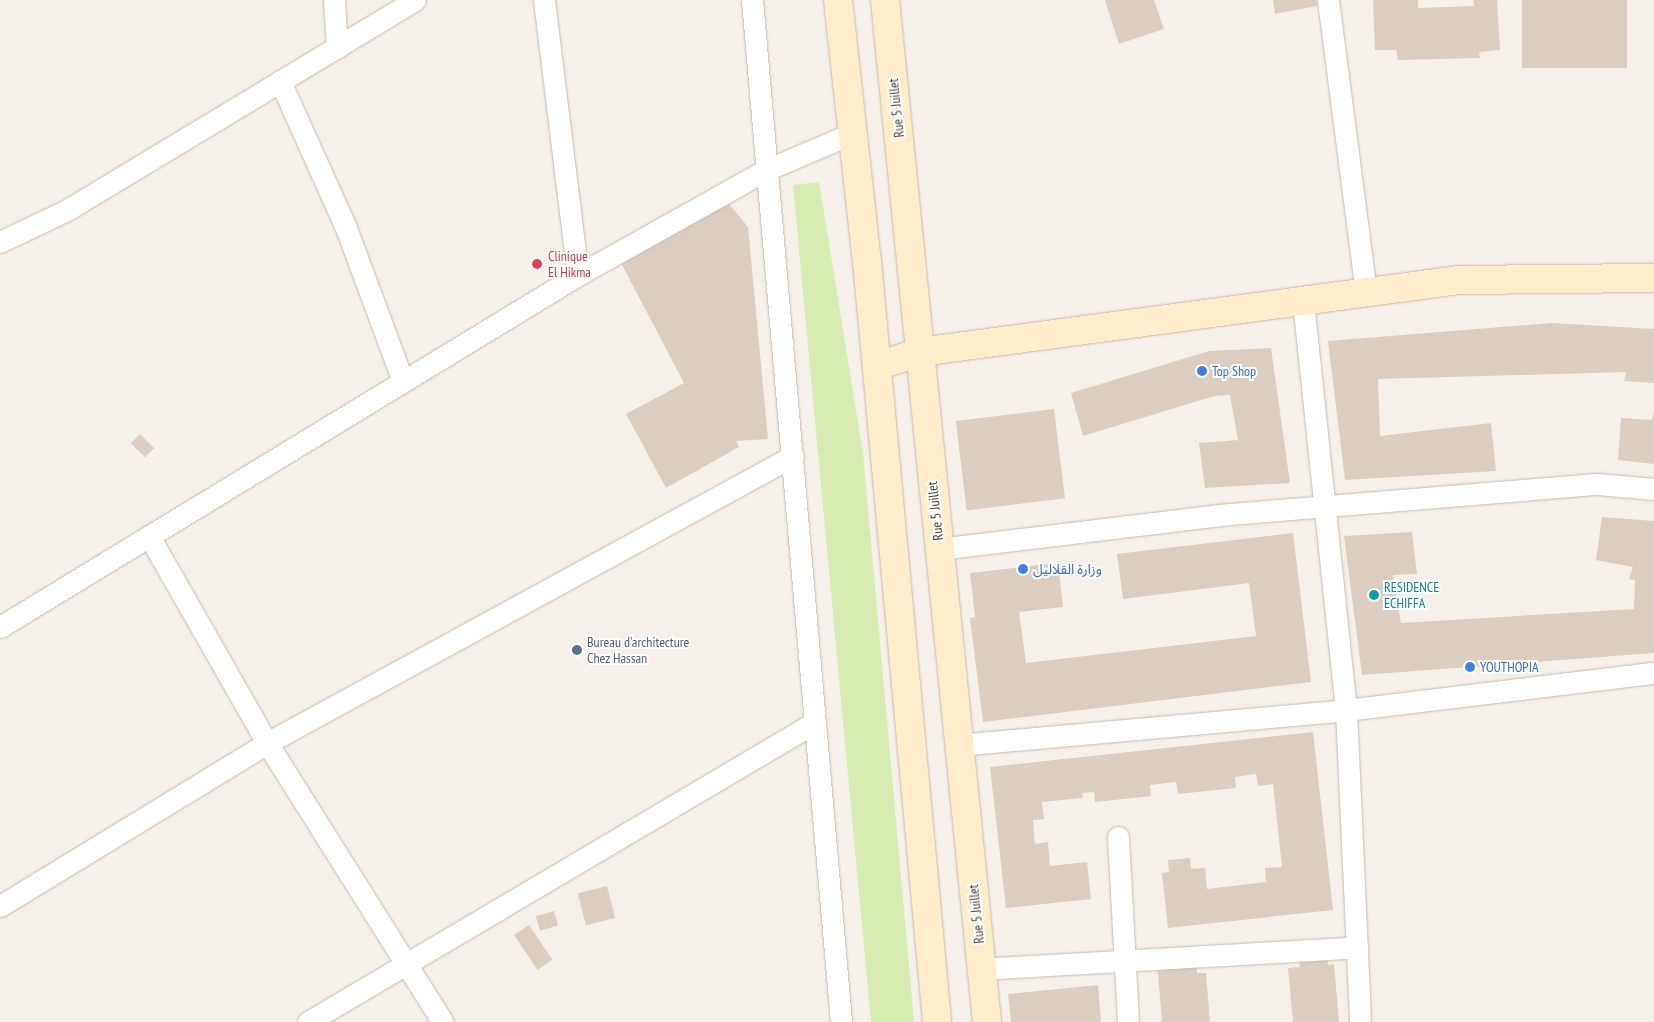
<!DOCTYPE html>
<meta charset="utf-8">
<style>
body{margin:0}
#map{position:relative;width:1654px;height:1022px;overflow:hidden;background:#f5f0e9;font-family:"PT Sans Narrow","Noto Sans Arabic",sans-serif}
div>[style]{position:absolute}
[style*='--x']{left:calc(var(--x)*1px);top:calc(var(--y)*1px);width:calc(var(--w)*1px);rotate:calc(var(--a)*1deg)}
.green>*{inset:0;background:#d7ecb0}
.building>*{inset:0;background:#dbcec1;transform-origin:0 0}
.roads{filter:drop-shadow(0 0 1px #c5baae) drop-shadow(0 0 1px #c5baae)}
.minor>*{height:21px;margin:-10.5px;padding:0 10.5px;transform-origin:10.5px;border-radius:10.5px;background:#fff}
.secondary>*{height:28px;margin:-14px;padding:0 14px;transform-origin:14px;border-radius:14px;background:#ffecca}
.dots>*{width:14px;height:14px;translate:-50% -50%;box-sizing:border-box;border:2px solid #fff;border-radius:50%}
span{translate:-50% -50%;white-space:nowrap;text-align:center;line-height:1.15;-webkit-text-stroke:4px #fff;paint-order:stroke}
.street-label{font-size:14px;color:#4a4037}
.health-label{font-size:14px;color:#be3a42}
.left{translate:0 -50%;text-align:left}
.shop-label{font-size:14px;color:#366cbe}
.culture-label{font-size:14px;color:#0d838f}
.service-label{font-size:14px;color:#4e5e75}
</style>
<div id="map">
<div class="green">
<div style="clip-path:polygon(819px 182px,863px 453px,914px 1022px,871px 1022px,793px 185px)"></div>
</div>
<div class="building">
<div style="clip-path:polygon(1105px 0,1154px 0,1164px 29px,1119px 44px)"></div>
<div style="clip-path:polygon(1273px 0,1316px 0,1317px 6px,1275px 14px)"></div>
<div style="clip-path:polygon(1373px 0,1418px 0,1418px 8px,1474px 6px,1473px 0,1497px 0,1500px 50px,1479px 52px,1480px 58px,1398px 60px,1396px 50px,1375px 50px)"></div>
<div style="left:1522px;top:0;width:105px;height:68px"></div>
<div style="clip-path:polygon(729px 204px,748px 227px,768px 439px,736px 441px,739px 447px,666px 488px,626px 414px,684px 383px,621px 263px)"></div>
<div style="clip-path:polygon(1552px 323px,1654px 329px,1654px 383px,1624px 381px,1626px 372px,1378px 379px,1380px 436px,1491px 423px,1496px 471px,1345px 480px,1328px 341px)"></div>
<div style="clip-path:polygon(1271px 348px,1290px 483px,1205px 488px,1199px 443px,1238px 440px,1230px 395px,1214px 396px,1083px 436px,1071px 393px,1209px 351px)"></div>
<div style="left:1054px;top:409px;width:90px;height:99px;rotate:83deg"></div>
<div style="clip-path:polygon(1654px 412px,1654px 464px,1618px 460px,1621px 418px,1652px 420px)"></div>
<div style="left:140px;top:434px;width:20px;height:13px;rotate:45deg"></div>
<div style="clip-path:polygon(1602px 517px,1654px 521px,1654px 653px,1362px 675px,1344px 536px,1412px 532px,1417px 574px,1393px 575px,1401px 623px,1634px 609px,1635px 580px,1629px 579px,1633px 567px,1596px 560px)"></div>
<div style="clip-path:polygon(1293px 533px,1311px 682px,983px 722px,970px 618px,975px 617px,970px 573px,1058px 563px,1063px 607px,1019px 612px,1026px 663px,1256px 636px,1249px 583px,1123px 599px,1117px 554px)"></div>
<div style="clip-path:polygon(1313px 732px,1333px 910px,1168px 928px,1162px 873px,1169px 872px,1168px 860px,1190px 858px,1191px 869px,1205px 868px,1207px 889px,1266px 882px,1265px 868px,1282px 867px,1273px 784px,1258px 786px,1256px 774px,1235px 777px,1236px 788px,1178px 794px,1176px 782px,1150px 785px,1151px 796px,1095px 802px,1094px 792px,1082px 793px,1083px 798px,1042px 802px,1044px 819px,1033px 820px,1035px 844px,1048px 842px,1050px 866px,1087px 862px,1091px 899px,1006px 908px,990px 767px)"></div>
<div style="left:607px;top:886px;width:33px;height:30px;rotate:76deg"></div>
<div style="left:554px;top:911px;width:15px;height:19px;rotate:74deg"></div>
<div style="left:529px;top:925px;width:42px;height:18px;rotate:56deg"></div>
<div style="clip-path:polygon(1327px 953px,1328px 965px,1334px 964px,1339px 1022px,1293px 1022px,1288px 968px,1300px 967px,1299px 955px)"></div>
<div style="clip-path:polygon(1196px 959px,1197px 973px,1206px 973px,1210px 1022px,1162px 1022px,1157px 962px)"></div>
<div style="clip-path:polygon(1098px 985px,1101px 1022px,1011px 1022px,1008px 994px)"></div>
</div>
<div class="roads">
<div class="minor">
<div style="--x:334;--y:0;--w:48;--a:86.4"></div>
<div style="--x:544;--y:0;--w:277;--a:83"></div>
<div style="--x:752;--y:0;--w:1026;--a:85.02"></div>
<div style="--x:1328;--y:0;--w:295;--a:82.6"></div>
<div style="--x:280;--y:81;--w:161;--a:65.8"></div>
<div style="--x:346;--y:228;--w:163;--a:69.6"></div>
<div style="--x:0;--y:242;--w:74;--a:-25.5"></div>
<div style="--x:67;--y:210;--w:406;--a:-31.1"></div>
<div style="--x:1303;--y:301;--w:411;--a:84"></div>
<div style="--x:1346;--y:710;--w:312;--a:87.4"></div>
<div style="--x:149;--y:536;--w:238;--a:60.3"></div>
<div style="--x:267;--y:743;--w:330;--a:57.8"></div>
<div style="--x:939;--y:549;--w:281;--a:-6.9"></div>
<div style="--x:1218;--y:515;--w:380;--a:-4.7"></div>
<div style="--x:1597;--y:484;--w:57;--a:5"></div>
<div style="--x:0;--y:627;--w:677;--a:-31.34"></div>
<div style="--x:578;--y:275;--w:215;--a:-29.2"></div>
<div style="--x:766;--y:170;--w:95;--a:-23"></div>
<div style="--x:957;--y:745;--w:391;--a:-5.1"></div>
<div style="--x:1346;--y:710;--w:310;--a:-6.9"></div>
<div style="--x:1118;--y:837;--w:185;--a:86.9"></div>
<div style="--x:0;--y:906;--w:313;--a:-31.4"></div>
<div style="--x:267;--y:743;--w:599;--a:-28.62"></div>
<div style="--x:981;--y:969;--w:377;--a:-3.3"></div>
<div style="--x:308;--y:1022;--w:586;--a:-30.59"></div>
</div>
<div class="secondary">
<div style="--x:838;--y:0;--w:263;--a:83.7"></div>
<div style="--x:867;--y:261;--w:764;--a:84.74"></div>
<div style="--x:885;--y:0;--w:1027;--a:84.3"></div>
<div style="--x:877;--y:366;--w:45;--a:-18"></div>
<div style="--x:920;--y:352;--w:544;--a:-7.61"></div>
<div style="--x:1459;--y:280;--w:195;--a:-0.6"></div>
</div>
</div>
<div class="dots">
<div style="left:537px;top:264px;background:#e0444e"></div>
<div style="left:1202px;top:371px;background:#3f7fe0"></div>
<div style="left:1023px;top:569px;background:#3f7fe0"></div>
<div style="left:1374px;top:595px;background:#0f9aa8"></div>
<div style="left:577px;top:650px;background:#5c6f8a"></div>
<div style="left:1470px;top:667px;background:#3f7fe0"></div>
</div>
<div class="street-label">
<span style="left:896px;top:108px;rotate:-96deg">Rue 5 Juillet</span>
<span style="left:935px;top:511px;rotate:-96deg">Rue 5 Juillet</span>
<span style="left:976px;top:914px;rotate:-96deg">Rue 5 Juillet</span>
</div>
<div class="health-label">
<span class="left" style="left:548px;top:264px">Clinique<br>El Hikma</span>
</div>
<div class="shop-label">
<span class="left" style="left:1212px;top:371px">Top Shop</span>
<span class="left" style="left:1033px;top:569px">وزارة القلاليل</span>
<span class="left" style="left:1480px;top:667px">YOUTHOPIA</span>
</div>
<div class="culture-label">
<span class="left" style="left:1384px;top:595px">RESIDENCE<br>ECHIFFA</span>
</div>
<div class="service-label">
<span class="left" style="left:587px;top:650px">Bureau d'architecture<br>Chez Hassan</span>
</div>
</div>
